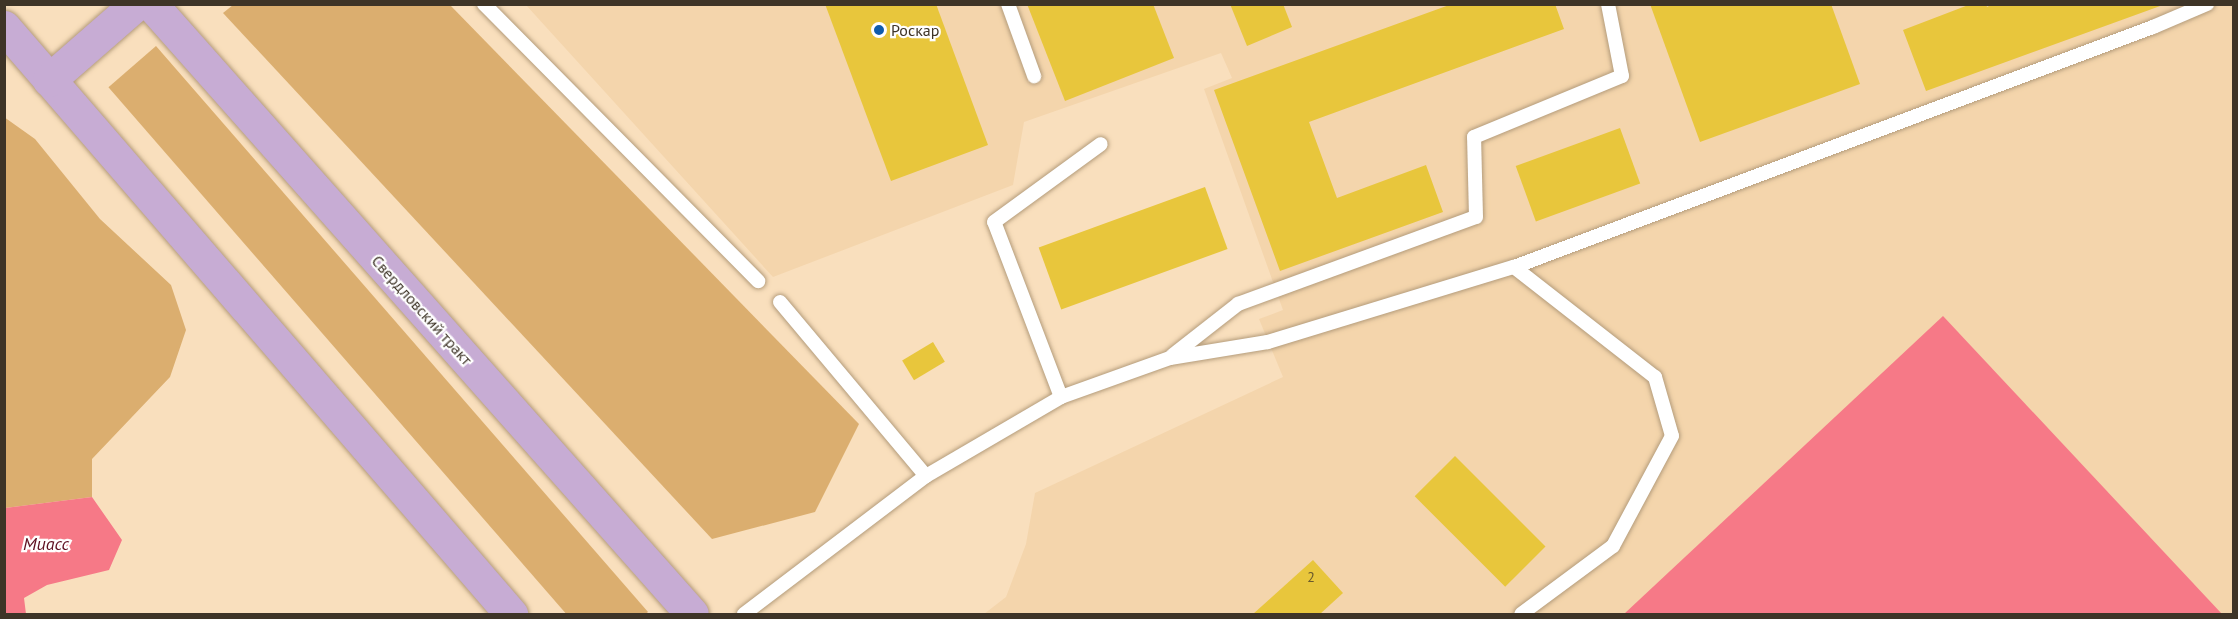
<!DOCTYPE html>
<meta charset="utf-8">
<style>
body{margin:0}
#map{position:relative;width:2238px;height:619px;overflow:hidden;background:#f9dfbd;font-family:"PT Sans",sans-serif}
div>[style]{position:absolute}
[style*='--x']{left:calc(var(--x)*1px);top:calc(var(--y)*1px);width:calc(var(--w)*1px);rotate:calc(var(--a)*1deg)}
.built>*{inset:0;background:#f4d5ac}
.green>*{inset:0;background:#dbae6f;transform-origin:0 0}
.water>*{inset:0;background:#f67987}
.building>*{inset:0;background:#e8c63c;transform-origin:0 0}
.roads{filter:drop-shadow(0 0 2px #b49c7b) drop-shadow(0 0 2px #b49c7b)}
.lane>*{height:14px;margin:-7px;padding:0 7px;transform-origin:7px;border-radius:7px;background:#fff}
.primary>*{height:33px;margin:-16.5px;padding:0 16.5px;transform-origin:16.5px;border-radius:16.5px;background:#c7acd4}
.dots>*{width:16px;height:16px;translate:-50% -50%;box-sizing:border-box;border:3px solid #fff;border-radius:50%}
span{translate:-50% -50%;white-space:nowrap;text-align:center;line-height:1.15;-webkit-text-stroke:4.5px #fff;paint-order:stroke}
.number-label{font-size:14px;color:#68582c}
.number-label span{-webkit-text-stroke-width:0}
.poi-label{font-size:16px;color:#3e3427}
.left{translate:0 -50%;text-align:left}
.street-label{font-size:16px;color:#3e3427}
.water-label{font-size:18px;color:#5f1021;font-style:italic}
.frame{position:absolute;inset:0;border:6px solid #3e3427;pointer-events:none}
</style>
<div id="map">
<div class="built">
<div style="clip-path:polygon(526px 5px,2233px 5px,2233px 614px,984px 614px,1006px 597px,1026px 544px,1035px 493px,1283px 377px,1259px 319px,1283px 310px,1204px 89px,1232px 78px,1221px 53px,1024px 122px,1013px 185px,773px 277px)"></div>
</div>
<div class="green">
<div style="clip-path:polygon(233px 5px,450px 5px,859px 424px,815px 512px,712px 539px,223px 13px)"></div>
<div style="left:156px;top:46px;width:750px;height:63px;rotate:49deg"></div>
<div style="clip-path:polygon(4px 117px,35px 139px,100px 219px,171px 285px,186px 330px,170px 377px,92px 459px,92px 497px,5px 508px)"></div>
</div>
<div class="water">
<div style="clip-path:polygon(1943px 316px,2222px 614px,1624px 614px)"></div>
<div style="clip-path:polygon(92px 497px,122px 540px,109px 570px,47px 585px,24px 598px,26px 614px,5px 614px,5px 508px)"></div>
</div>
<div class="building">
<div style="clip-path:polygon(825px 4px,936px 4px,988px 145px,891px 181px)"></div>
<div style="clip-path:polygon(1027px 4px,1153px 4px,1174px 58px,1065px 101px)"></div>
<div style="clip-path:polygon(1230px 4px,1283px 4px,1292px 27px,1247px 46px)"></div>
<div style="clip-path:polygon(1452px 4px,1555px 4px,1564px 29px,1309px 122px,1337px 198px,1426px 165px,1443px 212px,1280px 271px,1214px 90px)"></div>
<div style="clip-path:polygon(1650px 4px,1831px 4px,1860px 84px,1700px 142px)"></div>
<div style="clip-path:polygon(1971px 4px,1986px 4px,1987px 7px,1993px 4px,2163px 5px,1926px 91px,1903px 30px)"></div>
<div style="left:1620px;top:128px;width:59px;height:111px;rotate:70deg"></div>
<div style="left:1205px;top:187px;width:66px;height:177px;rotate:70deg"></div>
<div style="left:933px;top:342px;width:23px;height:36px;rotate:59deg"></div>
<div style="left:1455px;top:456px;width:128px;height:57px;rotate:45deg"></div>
<div style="clip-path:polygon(1313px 560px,1343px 593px,1320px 614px,1253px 614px)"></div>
</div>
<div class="roads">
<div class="lane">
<div style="--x:484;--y:4;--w:390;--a:45.3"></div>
<div style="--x:1008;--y:4;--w:77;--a:70.1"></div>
<div style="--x:1514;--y:267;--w:179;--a:38"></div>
<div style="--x:1655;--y:377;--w:61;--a:73.9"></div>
<div style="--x:1672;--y:436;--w:125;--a:118.2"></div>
<div style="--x:1613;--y:546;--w:114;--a:143.5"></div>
<div style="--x:780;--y:302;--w:227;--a:50"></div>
<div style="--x:1173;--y:355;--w:83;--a:-38.1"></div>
<div style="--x:1238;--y:304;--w:253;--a:-20.1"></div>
<div style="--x:1476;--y:217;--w:80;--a:-91.4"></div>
<div style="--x:1474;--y:137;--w:160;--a:-22.4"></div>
<div style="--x:1622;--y:76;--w:73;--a:-101"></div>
<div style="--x:1061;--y:397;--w:187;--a:-110.9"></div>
<div style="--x:994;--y:222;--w:132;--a:-36.1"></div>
<div style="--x:744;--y:614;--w:228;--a:-37.2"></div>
<div style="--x:926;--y:476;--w:156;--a:-30.3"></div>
<div style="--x:1061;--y:397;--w:116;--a:-19.7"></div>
<div style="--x:1170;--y:358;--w:99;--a:-9.3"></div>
<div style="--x:1268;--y:342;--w:257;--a:-17"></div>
<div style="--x:1514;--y:267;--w:683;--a:-20.59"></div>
<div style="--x:2153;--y:27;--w:59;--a:-23.1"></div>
</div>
<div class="primary">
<div style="--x:151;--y:4;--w:815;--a:48.43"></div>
<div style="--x:4;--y:27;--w:776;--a:49.18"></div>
<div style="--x:49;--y:80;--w:116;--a:-41.1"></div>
</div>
</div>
<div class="dots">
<div style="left:879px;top:30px;background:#0f5baa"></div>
</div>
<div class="number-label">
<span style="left:1311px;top:577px">2</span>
</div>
<div class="poi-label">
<span class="left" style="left:891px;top:30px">Роскар</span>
</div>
<div class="street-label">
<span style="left:422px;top:310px;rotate:48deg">Свердловский тракт</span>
</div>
<div class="water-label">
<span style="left:46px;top:544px">Миасс</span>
</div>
<div class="frame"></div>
</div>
